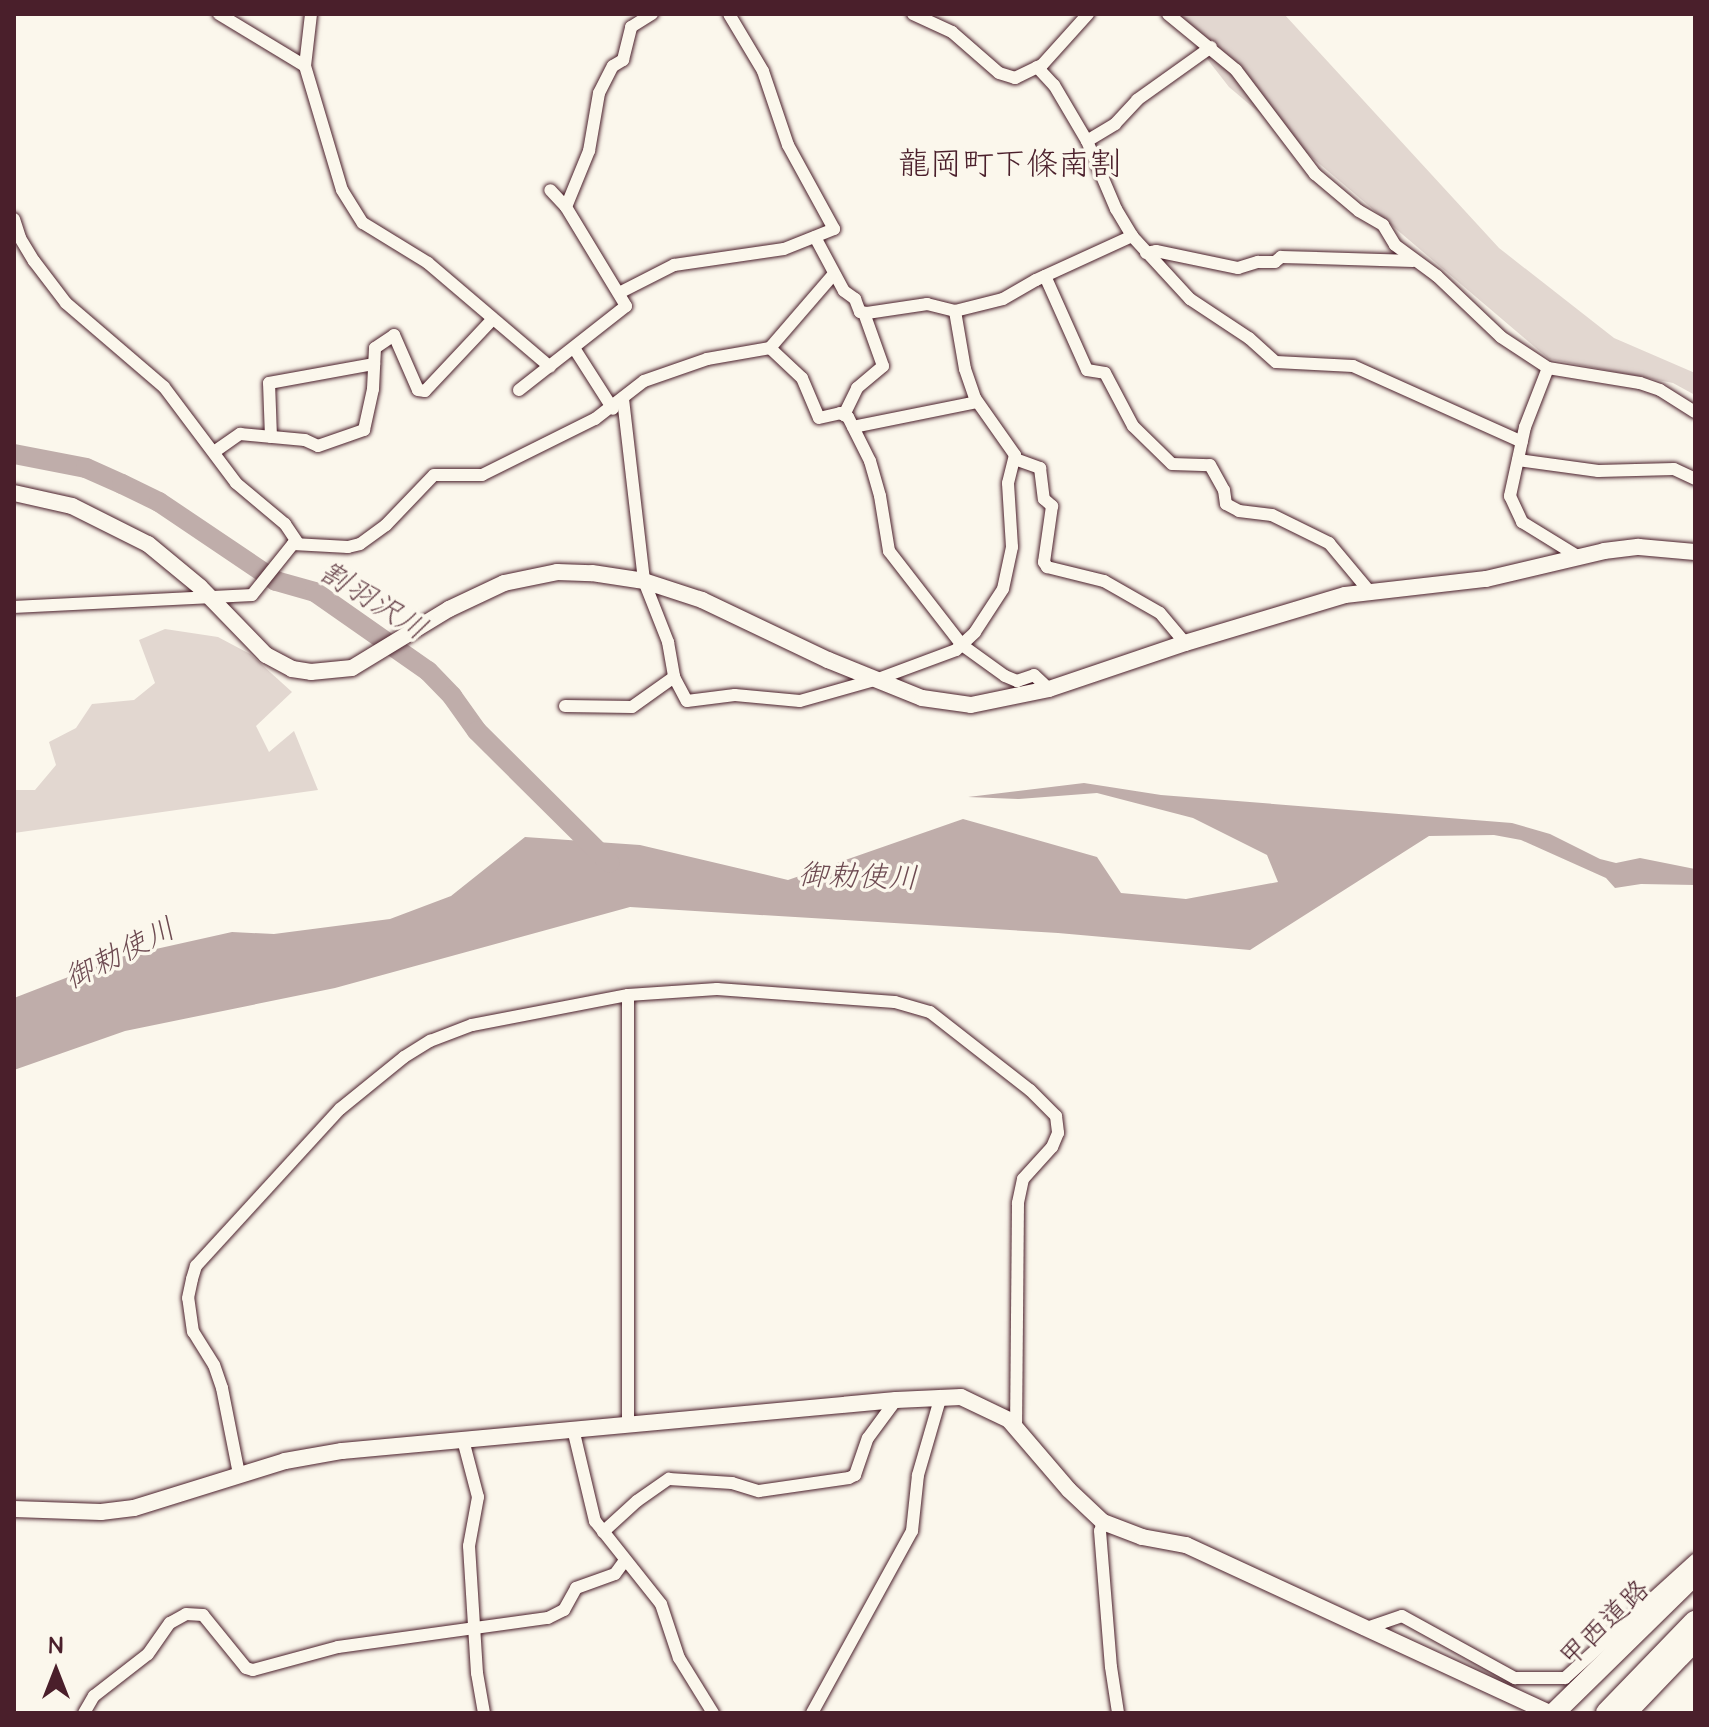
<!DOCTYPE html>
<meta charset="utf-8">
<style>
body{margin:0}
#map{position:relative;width:1709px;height:1727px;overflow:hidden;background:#fbf7ec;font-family:"Architects Daughter","Klee One",sans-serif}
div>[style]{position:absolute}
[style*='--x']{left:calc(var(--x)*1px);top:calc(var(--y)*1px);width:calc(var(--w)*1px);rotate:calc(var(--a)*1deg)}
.green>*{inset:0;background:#e2d7d0}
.water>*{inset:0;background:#bfadaa}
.river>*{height:20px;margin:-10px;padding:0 10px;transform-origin:10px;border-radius:10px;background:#bfadaa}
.roads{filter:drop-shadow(0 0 2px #4a1f2b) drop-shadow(0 0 2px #4a1f2b)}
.minor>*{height:12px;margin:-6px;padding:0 6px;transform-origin:6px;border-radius:6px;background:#fbf7ec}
.tertiary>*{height:16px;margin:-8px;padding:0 8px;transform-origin:8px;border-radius:8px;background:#fbf7ec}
.trunk>*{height:20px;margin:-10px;padding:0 10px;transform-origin:10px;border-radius:10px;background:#fbf7ec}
.motorway>*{height:22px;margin:-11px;padding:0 11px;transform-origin:11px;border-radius:11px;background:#fbf7ec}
span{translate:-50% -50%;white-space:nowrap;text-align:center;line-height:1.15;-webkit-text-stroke:7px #fbf7ec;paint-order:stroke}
.street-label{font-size:28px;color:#4a1f2b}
.water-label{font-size:30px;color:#6d4a51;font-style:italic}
.quarter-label{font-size:32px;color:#4a1f2b}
.frame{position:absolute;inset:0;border:16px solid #4a1f2b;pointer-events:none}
.north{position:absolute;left:16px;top:1631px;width:80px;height:80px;-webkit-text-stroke:6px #fbf7ec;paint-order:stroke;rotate:0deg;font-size:22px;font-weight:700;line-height:32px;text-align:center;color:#4a1f2b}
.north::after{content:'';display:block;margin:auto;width:28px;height:36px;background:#4a1f2b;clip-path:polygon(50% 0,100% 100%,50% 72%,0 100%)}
</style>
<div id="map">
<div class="green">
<div style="clip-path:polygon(1172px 14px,1284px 14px,1499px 248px,1614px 338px,1695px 373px,1695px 395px,1673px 383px,1549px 359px,1229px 87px)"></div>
<div style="clip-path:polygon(165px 629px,218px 637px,250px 654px,292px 692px,256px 726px,269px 752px,294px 731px,318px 790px,14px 833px,14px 790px,35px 790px,56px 765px,49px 742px,76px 728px,92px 704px,134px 700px,155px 683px,139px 640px)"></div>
</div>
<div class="water">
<div style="clip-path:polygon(1084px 783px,1161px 795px,1512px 823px,1550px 834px,1600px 859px,1616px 863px,1640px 858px,1695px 869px,1695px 885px,1641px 884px,1615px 888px,1606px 878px,1521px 840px,1494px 835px,1429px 836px,1250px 950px,1058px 933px,630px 907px,335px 988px,125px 1031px,14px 1070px,14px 998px,120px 957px,232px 932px,274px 934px,390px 919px,451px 896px,525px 837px,640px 845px,788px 880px,963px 819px,1097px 857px,1121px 893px,1186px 899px,1278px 882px,1267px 855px,1193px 818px,1097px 793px,1019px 799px,968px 797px)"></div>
</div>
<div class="river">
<div style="--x:14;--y:454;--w:73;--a:11"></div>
<div style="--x:86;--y:468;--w:39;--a:24"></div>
<div style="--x:122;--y:484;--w:41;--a:25.9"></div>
<div style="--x:159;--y:502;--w:141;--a:34"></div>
<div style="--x:276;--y:581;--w:41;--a:15.8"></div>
<div style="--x:315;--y:592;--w:138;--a:35"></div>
<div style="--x:428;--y:671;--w:35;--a:46"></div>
<div style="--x:452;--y:696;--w:43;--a:54.5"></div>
<div style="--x:477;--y:731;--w:187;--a:44.8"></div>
</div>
<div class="roads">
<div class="minor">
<div style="--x:219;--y:14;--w:100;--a:31.2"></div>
<div style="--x:305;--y:66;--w:129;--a:73.4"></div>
<div style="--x:342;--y:190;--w:39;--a:58"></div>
<div style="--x:363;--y:223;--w:76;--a:31.6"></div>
<div style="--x:428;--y:263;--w:160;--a:40.4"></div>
<div style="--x:913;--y:14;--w:43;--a:24.8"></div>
<div style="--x:952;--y:32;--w:62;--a:41.1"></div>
<div style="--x:999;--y:73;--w:17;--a:17"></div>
<div style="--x:1015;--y:78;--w:30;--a:-26"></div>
<div style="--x:1042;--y:65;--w:69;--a:-48"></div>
<div style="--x:1168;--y:14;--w:88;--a:39.5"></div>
<div style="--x:1236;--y:70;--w:131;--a:52.8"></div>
<div style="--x:1315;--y:174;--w:57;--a:40.1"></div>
<div style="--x:1359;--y:211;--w:28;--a:30"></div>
<div style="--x:1383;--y:225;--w:23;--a:59"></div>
<div style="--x:1395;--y:245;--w:52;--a:36.4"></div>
<div style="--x:1437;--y:276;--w:88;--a:43.6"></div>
<div style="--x:1501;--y:337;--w:56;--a:33.4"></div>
<div style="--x:1548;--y:368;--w:93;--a:9.3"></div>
<div style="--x:1640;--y:383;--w:21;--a:19"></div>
<div style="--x:1660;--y:390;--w:41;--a:32.2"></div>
<div style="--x:305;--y:66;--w:52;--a:-83.4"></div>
<div style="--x:1037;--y:67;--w:25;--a:47"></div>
<div style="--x:1054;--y:85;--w:65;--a:59.5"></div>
<div style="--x:1087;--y:141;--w:74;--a:66.9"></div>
<div style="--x:1116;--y:209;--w:31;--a:59"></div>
<div style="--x:1132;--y:236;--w:86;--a:47.4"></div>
<div style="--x:1190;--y:299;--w:71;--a:33.5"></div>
<div style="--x:1249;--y:338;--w:36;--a:42"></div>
<div style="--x:1276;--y:362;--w:77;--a:3"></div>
<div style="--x:1353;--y:366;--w:185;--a:24.2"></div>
<div style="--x:1087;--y:141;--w:33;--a:-31"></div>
<div style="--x:1115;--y:124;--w:33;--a:-47"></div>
<div style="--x:1137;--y:100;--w:91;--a:-35.6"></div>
<div style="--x:566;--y:207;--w:61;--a:-67.7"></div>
<div style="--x:589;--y:151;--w:59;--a:-80.2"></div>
<div style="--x:599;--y:93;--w:30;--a:-63"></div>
<div style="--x:613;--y:66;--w:12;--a:-31"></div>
<div style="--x:623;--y:60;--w:34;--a:-76"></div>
<div style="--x:631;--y:27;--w:25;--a:-32"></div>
<div style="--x:14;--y:219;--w:20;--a:72"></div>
<div style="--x:20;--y:238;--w:27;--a:59"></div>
<div style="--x:34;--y:261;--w:53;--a:52.7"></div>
<div style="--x:66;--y:303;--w:129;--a:40.6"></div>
<div style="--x:164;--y:387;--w:120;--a:53.1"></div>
<div style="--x:236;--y:483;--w:64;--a:39.9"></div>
<div style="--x:285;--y:524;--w:23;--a:56"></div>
<div style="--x:815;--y:237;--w:61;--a:61.8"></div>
<div style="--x:844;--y:291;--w:14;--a:36"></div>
<div style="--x:855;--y:299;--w:14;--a:69"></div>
<div style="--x:860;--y:312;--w:7;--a:8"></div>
<div style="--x:867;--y:313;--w:61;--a:-8.5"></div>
<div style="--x:927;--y:304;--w:29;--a:14"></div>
<div style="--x:955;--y:311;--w:49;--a:-14"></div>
<div style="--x:1003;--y:299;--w:38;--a:-30"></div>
<div style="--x:1036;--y:280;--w:106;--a:-24.6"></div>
<div style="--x:1146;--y:253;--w:10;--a:-11"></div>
<div style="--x:1156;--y:251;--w:84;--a:11.7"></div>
<div style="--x:1238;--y:268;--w:21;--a:-17"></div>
<div style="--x:1258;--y:262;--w:17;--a:0"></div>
<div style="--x:1275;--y:262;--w:8;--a:-40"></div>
<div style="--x:1281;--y:257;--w:132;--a:1.7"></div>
<div style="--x:1045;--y:276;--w:103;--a:65.9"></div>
<div style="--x:1087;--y:370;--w:18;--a:9"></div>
<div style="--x:1105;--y:373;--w:60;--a:62.2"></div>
<div style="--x:1133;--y:426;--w:54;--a:44.3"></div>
<div style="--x:1172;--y:464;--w:38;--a:2"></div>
<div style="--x:1210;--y:465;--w:29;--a:61"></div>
<div style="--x:1224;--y:490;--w:14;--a:82"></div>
<div style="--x:1226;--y:504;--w:15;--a:28"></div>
<div style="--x:1239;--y:511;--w:33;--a:7"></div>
<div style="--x:1272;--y:515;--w:64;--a:26.2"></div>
<div style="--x:1329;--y:543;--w:64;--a:50.1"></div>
<div style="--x:619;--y:293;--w:62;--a:-27"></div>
<div style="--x:674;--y:265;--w:111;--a:-8.3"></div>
<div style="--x:784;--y:249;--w:54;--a:-21.8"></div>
<div style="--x:834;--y:229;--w:96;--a:-118.7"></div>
<div style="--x:788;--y:145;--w:78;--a:-108.7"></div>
<div style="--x:763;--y:71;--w:66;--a:-120.8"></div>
<div style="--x:574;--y:348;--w:72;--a:57.4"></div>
<div style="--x:770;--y:348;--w:44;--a:43.2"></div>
<div style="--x:802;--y:378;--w:43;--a:67"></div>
<div style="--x:819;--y:418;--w:22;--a:-13"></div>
<div style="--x:840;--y:413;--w:9;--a:27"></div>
<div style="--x:848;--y:417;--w:49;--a:63.4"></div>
<div style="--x:870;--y:461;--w:36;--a:74"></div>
<div style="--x:880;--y:496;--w:56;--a:80.7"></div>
<div style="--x:889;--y:551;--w:119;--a:52.2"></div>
<div style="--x:962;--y:645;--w:53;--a:35.8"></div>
<div style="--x:1005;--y:676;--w:13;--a:23"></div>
<div style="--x:1017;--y:681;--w:18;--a:-19"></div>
<div style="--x:1034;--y:675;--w:21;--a:43"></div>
<div style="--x:1548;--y:368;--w:63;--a:111.3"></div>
<div style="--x:1525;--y:427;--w:71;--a:102.3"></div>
<div style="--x:1510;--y:496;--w:29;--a:65"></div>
<div style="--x:1522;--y:522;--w:67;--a:31.6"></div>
<div style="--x:519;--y:390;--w:136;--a:-38.1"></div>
<div style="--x:626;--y:306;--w:116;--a:-121.2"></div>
<div style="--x:566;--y:207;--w:23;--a:-133"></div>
<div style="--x:623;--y:399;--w:183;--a:83.4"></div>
<div style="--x:644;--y:581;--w:66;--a:68.5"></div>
<div style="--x:668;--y:642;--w:36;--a:80"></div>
<div style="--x:674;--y:677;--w:27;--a:62"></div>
<div style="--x:687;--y:701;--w:48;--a:-7.1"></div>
<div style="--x:735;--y:695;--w:65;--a:5.3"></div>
<div style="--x:800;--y:701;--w:81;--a:-15.8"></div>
<div style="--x:878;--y:679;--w:83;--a:-20.4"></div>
<div style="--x:956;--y:650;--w:26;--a:-43"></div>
<div style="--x:975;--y:632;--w:51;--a:-56.9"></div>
<div style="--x:1003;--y:589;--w:43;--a:-77.9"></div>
<div style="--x:1012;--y:547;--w:64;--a:-93.6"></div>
<div style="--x:1008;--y:483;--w:29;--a:-76"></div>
<div style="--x:1015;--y:455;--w:70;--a:-125.1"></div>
<div style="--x:975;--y:398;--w:31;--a:-109"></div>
<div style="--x:965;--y:369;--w:59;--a:-99.8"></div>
<div style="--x:844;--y:415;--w:30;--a:-64"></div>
<div style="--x:857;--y:388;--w:34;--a:-40"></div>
<div style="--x:883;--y:366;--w:56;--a:-109.7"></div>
<div style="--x:853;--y:427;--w:126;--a:-11.4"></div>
<div style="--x:271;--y:437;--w:54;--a:-92.1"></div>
<div style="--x:269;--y:383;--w:107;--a:-10.3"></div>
<div style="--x:214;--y:452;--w:32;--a:-35"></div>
<div style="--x:240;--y:434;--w:65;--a:5.3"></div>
<div style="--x:305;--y:440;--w:14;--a:25"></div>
<div style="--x:318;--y:446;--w:49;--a:-19.2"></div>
<div style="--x:364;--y:430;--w:42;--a:-77.6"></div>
<div style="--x:373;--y:389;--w:41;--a:-87.2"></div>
<div style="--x:375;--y:348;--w:23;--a:-34"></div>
<div style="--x:394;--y:335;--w:60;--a:66.4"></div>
<div style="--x:418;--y:390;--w:7;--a:8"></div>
<div style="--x:425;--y:391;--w:98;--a:-46.7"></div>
<div style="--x:1015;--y:459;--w:27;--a:20"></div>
<div style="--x:1040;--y:468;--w:31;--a:83"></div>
<div style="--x:1044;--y:499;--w:11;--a:41"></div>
<div style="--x:1052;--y:506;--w:57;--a:98.1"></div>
<div style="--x:1044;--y:562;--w:6;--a:59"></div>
<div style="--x:1047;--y:567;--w:59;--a:13.8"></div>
<div style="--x:1104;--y:581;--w:64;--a:29.7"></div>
<div style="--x:1160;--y:613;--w:39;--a:50"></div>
<div style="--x:1518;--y:460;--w:81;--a:7.8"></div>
<div style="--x:1598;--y:471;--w:76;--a:-1.5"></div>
<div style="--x:1674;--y:469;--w:23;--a:25"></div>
<div style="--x:14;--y:607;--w:238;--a:-2.9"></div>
<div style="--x:252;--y:595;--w:65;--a:-51.2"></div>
<div style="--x:293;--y:544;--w:55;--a:3.1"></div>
<div style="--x:348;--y:547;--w:12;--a:-14"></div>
<div style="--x:360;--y:544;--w:32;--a:-36"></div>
<div style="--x:386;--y:525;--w:69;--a:-46.2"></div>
<div style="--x:434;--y:475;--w:48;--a:0"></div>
<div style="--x:482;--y:475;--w:126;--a:-26.4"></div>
<div style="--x:595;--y:419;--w:62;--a:-37.8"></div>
<div style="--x:644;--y:381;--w:67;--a:-19.2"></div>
<div style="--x:707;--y:359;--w:64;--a:-9.9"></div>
<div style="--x:770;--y:348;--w:96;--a:-49.2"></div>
<div style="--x:565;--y:706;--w:67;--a:0.9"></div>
<div style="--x:632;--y:707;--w:52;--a:-35.5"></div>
<div style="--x:628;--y:1423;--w:428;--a:-90"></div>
<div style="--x:573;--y:1429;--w:95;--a:76.6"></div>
<div style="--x:595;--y:1521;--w:106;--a:51.5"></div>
<div style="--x:661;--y:1604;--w:57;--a:71.6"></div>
<div style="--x:679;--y:1658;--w:65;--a:58.3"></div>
<div style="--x:463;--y:1440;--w:59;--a:75.3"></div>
<div style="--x:478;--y:1497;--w:50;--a:100.4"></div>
<div style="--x:469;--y:1546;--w:127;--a:86.4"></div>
<div style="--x:477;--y:1673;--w:41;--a:80.1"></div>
<div style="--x:239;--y:1474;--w:88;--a:-101.2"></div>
<div style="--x:222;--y:1388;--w:24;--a:-109"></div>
<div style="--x:214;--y:1365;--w:39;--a:-122"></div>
<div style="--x:193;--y:1332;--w:34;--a:-98"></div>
<div style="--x:188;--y:1298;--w:19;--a:-78"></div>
<div style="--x:192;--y:1279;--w:14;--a:-73"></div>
<div style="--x:196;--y:1266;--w:213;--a:-47.5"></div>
<div style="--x:340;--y:1109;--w:82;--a:-39.1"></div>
<div style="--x:404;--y:1057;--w:31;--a:-32"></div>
<div style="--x:430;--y:1041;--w:45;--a:-20.9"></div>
<div style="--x:472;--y:1025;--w:159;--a:-10.9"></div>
<div style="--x:628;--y:995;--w:89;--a:-3.9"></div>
<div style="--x:717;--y:989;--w:178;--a:4.2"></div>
<div style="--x:895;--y:1002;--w:36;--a:16"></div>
<div style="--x:930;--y:1012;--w:127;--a:38"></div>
<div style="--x:1030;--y:1090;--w:37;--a:45"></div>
<div style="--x:1056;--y:1116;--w:17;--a:83"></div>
<div style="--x:1058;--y:1133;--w:15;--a:113"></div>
<div style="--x:1052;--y:1147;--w:43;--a:132.2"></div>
<div style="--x:1023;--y:1179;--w:25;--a:102"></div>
<div style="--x:1018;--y:1203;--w:224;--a:90.5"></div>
<div style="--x:1103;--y:1522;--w:9;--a:108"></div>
<div style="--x:1100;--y:1531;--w:136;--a:85.4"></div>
<div style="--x:1111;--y:1667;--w:47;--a:81.3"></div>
<div style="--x:603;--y:1532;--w:46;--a:-42.4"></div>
<div style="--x:637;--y:1501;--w:39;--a:-35"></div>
<div style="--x:669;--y:1479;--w:63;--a:3.6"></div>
<div style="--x:732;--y:1483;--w:28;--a:17"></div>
<div style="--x:759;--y:1491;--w:91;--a:-8.2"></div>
<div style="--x:849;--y:1478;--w:7;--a:-27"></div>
<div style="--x:855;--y:1475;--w:39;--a:-71"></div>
<div style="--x:868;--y:1438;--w:47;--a:-53.6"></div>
<div style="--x:1364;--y:1629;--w:40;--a:-18.9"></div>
<div style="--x:1402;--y:1616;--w:129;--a:28.8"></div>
<div style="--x:1515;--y:1678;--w:50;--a:0"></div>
<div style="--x:1565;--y:1678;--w:176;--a:-42.2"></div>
<div style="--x:84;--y:1713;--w:20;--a:-60"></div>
<div style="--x:94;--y:1696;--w:68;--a:-37.9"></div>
<div style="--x:148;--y:1654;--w:38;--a:-55"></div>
<div style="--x:170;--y:1623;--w:18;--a:-29"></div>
<div style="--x:186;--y:1614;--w:17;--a:3"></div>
<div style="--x:203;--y:1615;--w:68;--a:50.9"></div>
<div style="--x:246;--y:1668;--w:7;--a:16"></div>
<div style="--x:253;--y:1670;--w:88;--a:-15.1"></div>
<div style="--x:338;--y:1647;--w:212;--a:-7.9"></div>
<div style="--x:548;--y:1618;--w:18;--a:-27"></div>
<div style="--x:564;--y:1610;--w:25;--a:-61"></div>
<div style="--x:576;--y:1588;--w:41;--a:-19.7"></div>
<div style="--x:615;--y:1574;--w:17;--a:-54"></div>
<div style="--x:812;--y:1713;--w:208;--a:-61.2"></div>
<div style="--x:912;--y:1531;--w:56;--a:-83.9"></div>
<div style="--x:918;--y:1475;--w:82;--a:-73.8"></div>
</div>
<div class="tertiary">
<div style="--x:14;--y:493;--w:59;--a:12.6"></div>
<div style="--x:72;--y:506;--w:85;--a:26.6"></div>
<div style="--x:148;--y:544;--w:67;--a:39.6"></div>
<div style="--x:200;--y:587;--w:95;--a:45.9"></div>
<div style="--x:266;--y:655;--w:30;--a:28"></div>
<div style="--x:292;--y:669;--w:19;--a:9"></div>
<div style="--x:311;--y:672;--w:41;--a:-5.6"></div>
<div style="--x:352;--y:668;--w:114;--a:-31.3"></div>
<div style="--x:449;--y:609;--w:61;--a:-25.3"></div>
<div style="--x:504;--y:583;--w:54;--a:-11.7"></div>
<div style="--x:557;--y:572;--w:35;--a:2"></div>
<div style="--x:592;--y:573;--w:53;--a:8.7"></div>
<div style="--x:644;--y:581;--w:61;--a:18.1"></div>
<div style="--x:702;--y:600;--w:140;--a:25.5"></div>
<div style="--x:828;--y:660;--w:101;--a:22"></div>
<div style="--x:922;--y:698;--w:49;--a:8.1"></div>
<div style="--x:971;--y:705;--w:80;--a:-11.6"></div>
<div style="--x:1049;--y:689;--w:144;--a:-18.7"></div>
<div style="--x:1185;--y:643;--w:167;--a:-16.7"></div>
<div style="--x:1345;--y:595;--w:142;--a:-6.5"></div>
<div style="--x:1486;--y:579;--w:121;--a:-13.3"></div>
<div style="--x:1604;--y:551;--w:35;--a:-7"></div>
<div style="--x:1639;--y:547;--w:56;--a:5.1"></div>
<div style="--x:14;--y:1509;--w:87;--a:2"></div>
<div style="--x:101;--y:1512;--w:33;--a:-7"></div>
<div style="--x:134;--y:1508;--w:158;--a:-17.3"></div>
<div style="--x:285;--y:1461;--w:58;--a:-10"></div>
<div style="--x:342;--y:1451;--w:556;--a:-5.26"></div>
<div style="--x:896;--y:1400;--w:65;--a:-2.6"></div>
<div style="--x:961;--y:1397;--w:53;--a:25.6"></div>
<div style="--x:1009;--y:1420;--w:92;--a:49.4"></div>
<div style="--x:1069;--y:1490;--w:47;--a:43.3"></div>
<div style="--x:1103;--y:1522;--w:42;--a:21"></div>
<div style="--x:1142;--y:1537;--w:45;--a:10.3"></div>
<div style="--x:1186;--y:1545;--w:401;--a:24.8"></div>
</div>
<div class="trunk">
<div style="--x:1554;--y:1713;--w:197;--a:-44.4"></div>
<div style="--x:1626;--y:1713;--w:100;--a:-46.2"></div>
</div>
<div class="motorway">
<div style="--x:1607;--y:1713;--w:127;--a:-46"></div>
</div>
</div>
<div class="street-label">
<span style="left:1605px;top:1624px;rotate:-44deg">甲西道路</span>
</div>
<div class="water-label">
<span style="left:373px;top:601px;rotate:32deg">割羽沢川</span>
<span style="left:858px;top:877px;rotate:2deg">御勅使川</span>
<span style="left:120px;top:954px;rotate:-27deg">御勅使川</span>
</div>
<div class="quarter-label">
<span style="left:1010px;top:165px">龍岡町下條南割</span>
</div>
<div class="frame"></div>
<div class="north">N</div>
</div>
